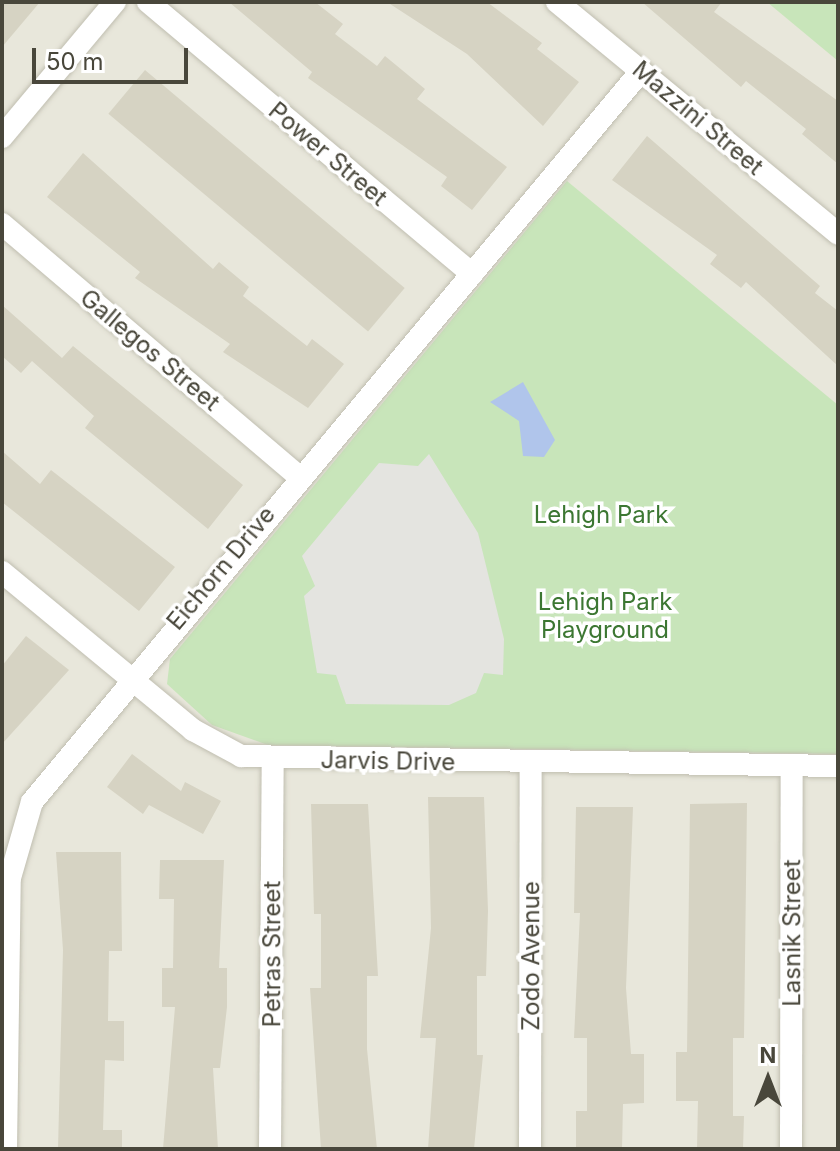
<!DOCTYPE html>
<style>
body{margin:0}
#map{position:relative;width:840px;height:1151px;overflow:hidden;background:#f5f4ed;font-family:Inter,sans-serif}
div>[style]{position:absolute}
[style*='--x']{left:calc(var(--x)*1px);top:calc(var(--y)*1px);width:calc(var(--w)*1px);rotate:calc(var(--a)*1deg)}
.residential>*{inset:0;background:#e8e7db;transform-origin:0 0}
.green>*{inset:0;background:#c8e5ba}
.parking>*{inset:0;background:#e4e4e0}
.water>*{inset:0;background:#b0c5eb}
.building>*{inset:0;background:#d6d3c3;transform-origin:0 0}
.roads{filter:drop-shadow(0 0 2px #c0beb0) drop-shadow(0 0 2px #c0beb0)}
.minor>*{height:22px;margin:-11px;padding:0 11px;transform-origin:11px;border-radius:11px;background:#fff}
span{translate:-50% -50%;white-space:nowrap;text-align:center;line-height:1.15;-webkit-text-stroke:7px #fff;paint-order:stroke}
.street-label{font-size:24px;color:#49473b}
.park-label{font-size:24px;color:#3c7732}
.frame{position:absolute;inset:0;border:4px solid #49473b;pointer-events:none}
.north{position:absolute;left:728px;top:1039px;width:80px;height:80px;-webkit-text-stroke:6px #fff;paint-order:stroke;rotate:0deg;font-size:22px;font-weight:700;line-height:32px;text-align:center;color:#49473b}
.north::after{content:'';display:block;margin:auto;width:28px;height:36px;background:#49473b;clip-path:polygon(50% 0,100% 100%,50% 72%,0 100%)}
.scale{position:absolute;left:32px;top:48px;width:156px;height:36px;box-sizing:border-box;border:4px solid #49473b;border-top:0;padding-left:10px;font-size:24px;line-height:28px;white-space:nowrap;color:#49473b;-webkit-text-stroke:6px #fff;paint-order:stroke}
</style>
<div id="map">
<div class="residential">
<div style="left:2px;top:2px;width:836px;height:1147px"></div>
</div>
<div class="green">
<div style="clip-path:polygon(767px 2px,838px 2px,838px 61px)"></div>
<div style="clip-path:polygon(567px 181px,838px 405px,838px 754px,268px 745px,212px 725px,167px 684px,170px 659px)"></div>
</div>
<div class="parking">
<div style="clip-path:polygon(429px 454px,478px 533px,504px 639px,503px 675px,484px 673px,476px 693px,449px 705px,346px 704px,336px 675px,317px 673px,304px 596px,315px 586px,302px 556px,379px 463px,418px 466px)"></div>
</div>
<div class="water">
<div style="clip-path:polygon(523px 382px,555px 440px,544px 457px,523px 456px,519px 421px,490px 402px)"></div>
</div>
<div class="building">
<div style="clip-path:polygon(2px 2px,40px 2px,2px 47px)"></div>
<div style="clip-path:polygon(229px 2px,315px 2px,343px 24px,335px 34px,377px 66px,385px 56px,425px 89px,417px 99px,507px 167px,472px 210px,441px 186px,447px 177px,308px 78px,312px 72px)"></div>
<div style="clip-path:polygon(387px 2px,487px 2px,542px 43px,537px 49px,579px 82px,543px 126px,467px 54px)"></div>
<div style="clip-path:polygon(642px 2px,722px 2px,714px 12px,838px 101px,838px 164px,802px 134px,806px 129px,746px 81px,741px 87px)"></div>
<div style="left:145px;top:70px;width:339px;height:57px;rotate:40deg"></div>
<div style="clip-path:polygon(647px 136px,820px 286px,815px 293px,838px 311px,838px 366px,746px 282px,741px 288px,710px 264px,717px 255px,612px 180px)"></div>
<div style="clip-path:polygon(83px 153px,213px 269px,219px 262px,249px 287px,243px 296px,307px 346px,312px 339px,344px 364px,308px 408px,223px 352px,230px 344px,135px 278px,140px 272px,47px 197px)"></div>
<div style="clip-path:polygon(2px 305px,62px 358px,73px 346px,243px 485px,208px 529px,85px 428px,94px 416px,32px 361px,21px 373px,2px 356px)"></div>
<div style="clip-path:polygon(2px 451px,40px 484px,51px 470px,175px 567px,139px 611px,2px 502px)"></div>
<div style="clip-path:polygon(26px 636px,69px 670px,2px 744px,2px 666px)"></div>
<div style="clip-path:polygon(132px 754px,181px 791px,185px 782px,221px 801px,203px 834px,149px 805px,143px 814px,107px 787px)"></div>
<div style="clip-path:polygon(428px 797px,484px 797px,488px 911px,486px 976px,477px 976px,477px 1055px,483px 1055px,474px 1149px,428px 1149px,436px 1038px,420px 1038px,431px 928px)"></div>
<div style="clip-path:polygon(747px 803px,744px 1038px,733px 1038px,733px 1116px,744px 1116px,743px 1149px,697px 1149px,698px 1101px,676px 1101px,676px 1052px,687px 1052px,690px 804px)"></div>
<div style="clip-path:polygon(311px 804px,368px 804px,378px 976px,367px 976px,367px 1049px,377px 1149px,321px 1149px,310px 988px,321px 988px,321px 914px,314px 914px)"></div>
<div style="clip-path:polygon(576px 807px,633px 807px,626px 988px,631px 1054px,644px 1054px,644px 1103px,623px 1104px,622px 1149px,576px 1149px,576px 1111px,587px 1111px,587px 1038px,574px 1038px,580px 913px,574px 913px)"></div>
<div style="clip-path:polygon(56px 852px,121px 852px,122px 951px,109px 951px,108px 1021px,124px 1021px,124px 1061px,105px 1060px,103px 1130px,122px 1130px,122px 1149px,58px 1149px,63px 950px)"></div>
<div style="clip-path:polygon(160px 860px,224px 860px,219px 968px,227px 968px,227px 1007px,220px 1068px,213px 1068px,218px 1149px,163px 1149px,175px 1007px,162px 1007px,162px 968px,173px 968px,174px 899px,159px 899px)"></div>
</div>
<div class="roads">
<div class="minor">
<div style="--x:148;--y:2;--w:423;--a:40"></div>
<div style="--x:557;--y:2;--w:364;--a:39.5"></div>
<div style="--x:2;--y:137;--w:176;--a:-50.1"></div>
<div style="--x:2;--y:224;--w:389;--a:40.4"></div>
<div style="--x:2;--y:572;--w:248;--a:39.6"></div>
<div style="--x:193;--y:730;--w:55;--a:28.4"></div>
<div style="--x:241;--y:756;--w:597;--a:0.96"></div>
<div style="--x:6;--y:1149;--w:271;--a:-89.2"></div>
<div style="--x:10;--y:878;--w:79;--a:-73.9"></div>
<div style="--x:32;--y:802;--w:951;--a:-50.2"></div>
<div style="--x:270;--y:1149;--w:389;--a:-89.6"></div>
<div style="--x:530;--y:1149;--w:387;--a:-89.9"></div>
<div style="--x:791;--y:1149;--w:384;--a:-89.9"></div>
</div>
</div>
<div class="street-label">
<span style="left:698px;top:118px;rotate:40deg">Mazzini Street</span>
<span style="left:328px;top:154px;rotate:40deg">Power Street</span>
<span style="left:150px;top:350px;rotate:40deg">Gallegos Street</span>
<span style="left:221px;top:568px;rotate:-50deg">Eichorn Drive</span>
<span style="left:388px;top:761px;rotate:1deg">Jarvis Drive</span>
<span style="left:792px;top:933px;rotate:-90deg">Lasnik Street</span>
<span style="left:272px;top:954px;rotate:-90deg">Petras Street</span>
<span style="left:531px;top:956px;rotate:-90deg">Zodo Avenue</span>
</div>
<div class="park-label">
<span style="left:601px;top:515px">Lehigh Park</span>
<span style="left:605px;top:616px">Lehigh Park<br>Playground</span>
</div>
<div class="frame"></div>
<div class="north">N</div>
<div class="scale">50 m</div>
</div>
